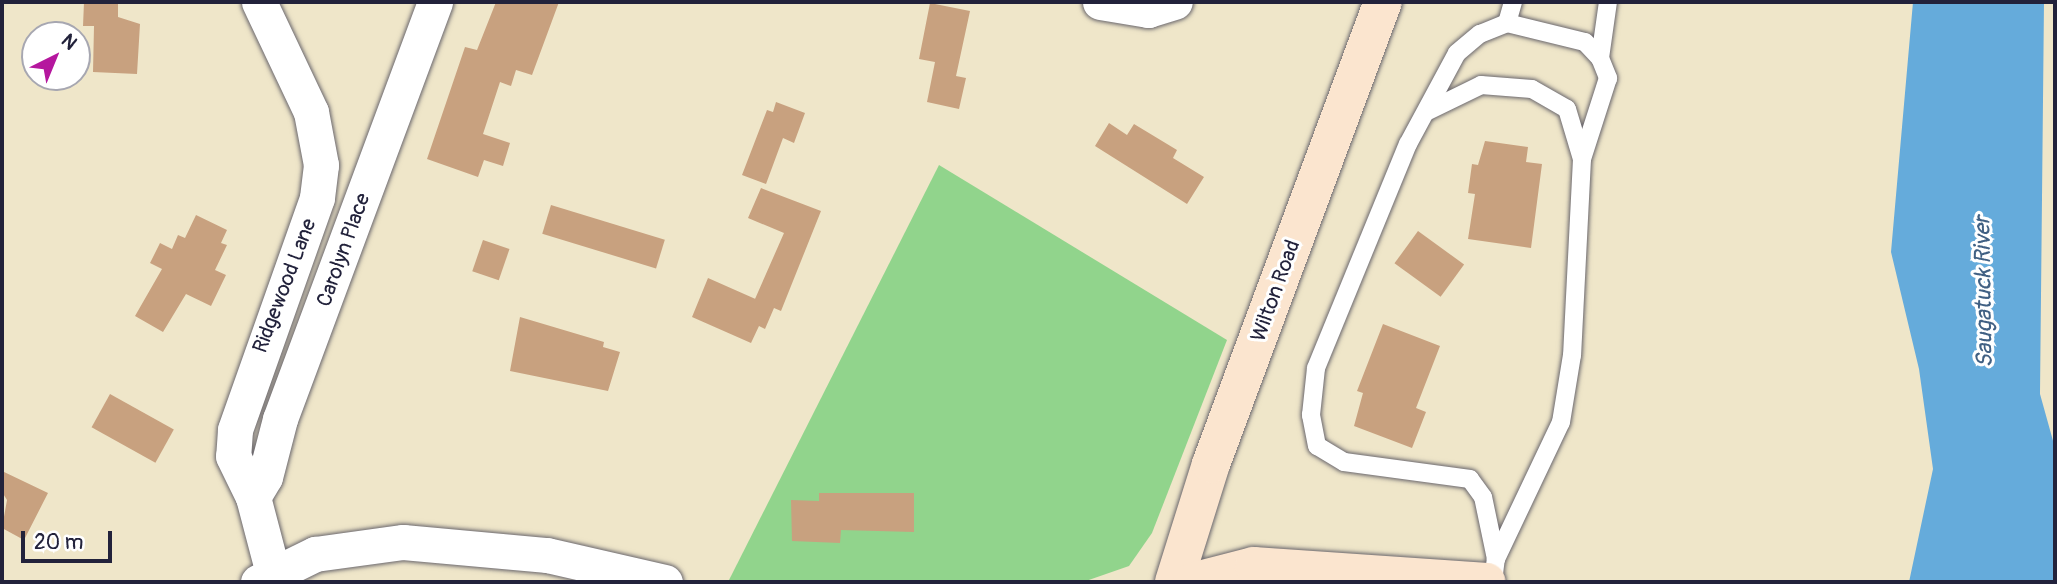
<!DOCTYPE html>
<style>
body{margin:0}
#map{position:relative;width:2057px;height:584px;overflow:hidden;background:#efe6c9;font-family:Pangolin,sans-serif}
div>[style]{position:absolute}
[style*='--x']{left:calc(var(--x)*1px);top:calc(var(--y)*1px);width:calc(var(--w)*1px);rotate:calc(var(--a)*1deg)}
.green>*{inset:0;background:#91d48c}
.water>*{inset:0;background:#65abdb}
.building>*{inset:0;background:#c8a17f;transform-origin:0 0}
.roads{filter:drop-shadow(0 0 2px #6a676d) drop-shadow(0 0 2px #6a676d)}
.service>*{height:18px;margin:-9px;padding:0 9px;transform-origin:9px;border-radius:9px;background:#fff}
.minor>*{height:35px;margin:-17.5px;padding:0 17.5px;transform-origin:17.5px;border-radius:17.5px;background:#fff}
.secondary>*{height:38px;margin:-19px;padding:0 19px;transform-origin:19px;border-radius:19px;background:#fbe5cf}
span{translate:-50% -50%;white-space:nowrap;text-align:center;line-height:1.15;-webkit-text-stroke:6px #fff;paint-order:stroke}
.street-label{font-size:21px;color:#22223b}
.water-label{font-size:23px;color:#406083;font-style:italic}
.frame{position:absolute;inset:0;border:4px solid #22223b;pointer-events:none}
.north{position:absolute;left:21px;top:21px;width:70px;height:70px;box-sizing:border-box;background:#fff;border:2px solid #a7a7b1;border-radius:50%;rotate:43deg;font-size:19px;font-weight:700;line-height:28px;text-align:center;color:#22223b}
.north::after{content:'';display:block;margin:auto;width:24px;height:32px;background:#b5179e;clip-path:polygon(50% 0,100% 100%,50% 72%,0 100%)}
.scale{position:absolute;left:21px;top:531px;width:91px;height:32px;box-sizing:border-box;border:4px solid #22223b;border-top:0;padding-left:9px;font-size:21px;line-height:24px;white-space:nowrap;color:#22223b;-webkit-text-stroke:5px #fff;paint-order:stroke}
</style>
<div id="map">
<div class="green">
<div style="clip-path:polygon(939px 165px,1227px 340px,1152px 533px,1129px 566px,1083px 582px,728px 582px)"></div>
</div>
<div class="water">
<div style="clip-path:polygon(1913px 2px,2044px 2px,2040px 394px,2055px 448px,2055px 582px,1909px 582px,1933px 469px,1919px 369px,1891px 252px)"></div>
</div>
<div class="building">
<div style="clip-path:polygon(84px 2px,118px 2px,118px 17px,140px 24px,137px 74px,93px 72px,94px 26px,83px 26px)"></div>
<div style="clip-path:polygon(496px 2px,559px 2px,532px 75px,516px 70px,511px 86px,500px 82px,483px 134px,510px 143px,503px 166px,484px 160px,478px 177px,427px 159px,465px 47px,477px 50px)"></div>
<div style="clip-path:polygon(930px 3px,970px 11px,956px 76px,966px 78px,959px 109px,927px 102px,935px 62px,919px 59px)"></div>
<div style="clip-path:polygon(776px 102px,805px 113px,794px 143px,783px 138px,766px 184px,742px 175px,767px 110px,773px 112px)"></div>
<div style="clip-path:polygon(1109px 123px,1127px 135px,1134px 124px,1177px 150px,1173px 158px,1204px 177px,1187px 204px,1095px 146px)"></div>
<div style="clip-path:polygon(1485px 141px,1528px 147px,1526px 162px,1542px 164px,1531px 248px,1468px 239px,1475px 194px,1468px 193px,1472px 164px,1478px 165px)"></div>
<div style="clip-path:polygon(761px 188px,821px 211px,781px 311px,774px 308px,765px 329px,759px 326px,751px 343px,692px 317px,708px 278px,760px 301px,755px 299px,784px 233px,748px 218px)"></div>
<div style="left:551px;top:205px;width:119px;height:30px;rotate:17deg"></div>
<div style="clip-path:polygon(196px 215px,227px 230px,221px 243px,227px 245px,215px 270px,226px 275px,211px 306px,186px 294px,163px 332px,135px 316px,162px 269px,150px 263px,160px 243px,172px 249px,178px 235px,185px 238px)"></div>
<div style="left:1418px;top:231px;width:57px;height:40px;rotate:36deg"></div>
<div style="left:483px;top:240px;width:28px;height:33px;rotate:19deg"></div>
<div style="clip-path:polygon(520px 317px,604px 342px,603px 347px,620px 352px,608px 391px,510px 371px)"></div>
<div style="clip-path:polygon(1383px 324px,1440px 346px,1416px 408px,1426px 412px,1412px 448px,1354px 426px,1363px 393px,1357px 391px)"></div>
<div style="left:110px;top:394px;width:73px;height:38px;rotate:29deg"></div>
<div style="clip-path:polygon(2px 471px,48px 493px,24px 540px,2px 528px,7px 500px,2px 492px)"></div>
<div style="clip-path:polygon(819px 493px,914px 493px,914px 532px,841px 530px,840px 543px,792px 541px,791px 500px,819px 501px)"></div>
</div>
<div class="roads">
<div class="service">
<div style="--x:1507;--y:23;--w:22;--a:-74"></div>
<div style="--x:1600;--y:58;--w:57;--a:-81.9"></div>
<div style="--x:1428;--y:111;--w:59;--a:-26.1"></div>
<div style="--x:1481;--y:85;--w:51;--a:4.5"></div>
<div style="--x:1532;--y:89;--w:40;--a:29.7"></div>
<div style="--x:1567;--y:109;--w:52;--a:73.3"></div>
<div style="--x:1582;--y:159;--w:196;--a:92.9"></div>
<div style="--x:1572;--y:355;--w:68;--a:99.3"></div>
<div style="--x:1561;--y:422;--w:152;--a:115.4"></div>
<div style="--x:1493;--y:582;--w:23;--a:-83"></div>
<div style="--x:1496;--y:559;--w:63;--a:-101.8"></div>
<div style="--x:1483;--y:497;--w:22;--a:-126"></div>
<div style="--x:1470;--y:479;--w:127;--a:-172.3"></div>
<div style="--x:1344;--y:462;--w:31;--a:-149"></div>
<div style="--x:1317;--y:446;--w:32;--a:-101"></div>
<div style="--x:1311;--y:415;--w:47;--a:-83.9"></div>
<div style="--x:1316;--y:368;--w:242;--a:-67.7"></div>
<div style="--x:1408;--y:144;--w:103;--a:-61.7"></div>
<div style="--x:1457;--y:53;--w:30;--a:-40"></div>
<div style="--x:1480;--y:34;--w:29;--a:-22"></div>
<div style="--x:1507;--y:23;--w:80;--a:13.7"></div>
<div style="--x:1585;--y:42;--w:22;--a:47"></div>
<div style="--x:1600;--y:58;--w:22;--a:68"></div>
<div style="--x:1608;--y:78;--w:85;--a:107.8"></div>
</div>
<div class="minor">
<div style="--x:259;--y:2;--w:122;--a:64.7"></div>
<div style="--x:311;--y:112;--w:54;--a:79.3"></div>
<div style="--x:321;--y:165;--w:33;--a:97"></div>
<div style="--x:317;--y:198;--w:246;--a:109.5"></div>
<div style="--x:235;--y:430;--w:26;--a:94"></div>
<div style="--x:233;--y:456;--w:46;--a:64"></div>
<div style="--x:253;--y:497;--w:79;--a:75.3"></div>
<div style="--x:1100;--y:2;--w:49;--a:9.5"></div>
<div style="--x:1148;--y:10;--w:28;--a:-17"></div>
<div style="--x:253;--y:497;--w:23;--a:-59"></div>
<div style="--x:265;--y:477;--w:60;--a:-75.5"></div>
<div style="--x:280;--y:419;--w:445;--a:-69.6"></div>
<div style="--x:258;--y:582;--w:64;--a:-26.2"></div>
<div style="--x:315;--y:554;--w:89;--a:-7.8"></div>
<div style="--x:403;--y:542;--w:145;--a:5.2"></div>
<div style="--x:547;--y:555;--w:121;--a:12.9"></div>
</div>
<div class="secondary">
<div style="--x:1174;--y:582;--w:124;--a:-72.6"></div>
<div style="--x:1211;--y:464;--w:493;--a:-69.6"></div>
<div style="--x:1192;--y:582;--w:64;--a:-14.5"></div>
<div style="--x:1254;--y:566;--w:233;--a:3.9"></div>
</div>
</div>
<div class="street-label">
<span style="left:344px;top:250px;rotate:-70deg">Carolyn Place</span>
<span style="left:285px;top:286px;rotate:-69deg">Ridgewood Lane</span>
<span style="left:1276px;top:291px;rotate:-70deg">Wilton Road</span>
</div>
<div class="water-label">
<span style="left:1984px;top:292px;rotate:-91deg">Saugatuck River</span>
</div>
<div class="frame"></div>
<div class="north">N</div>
<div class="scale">20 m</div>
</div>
